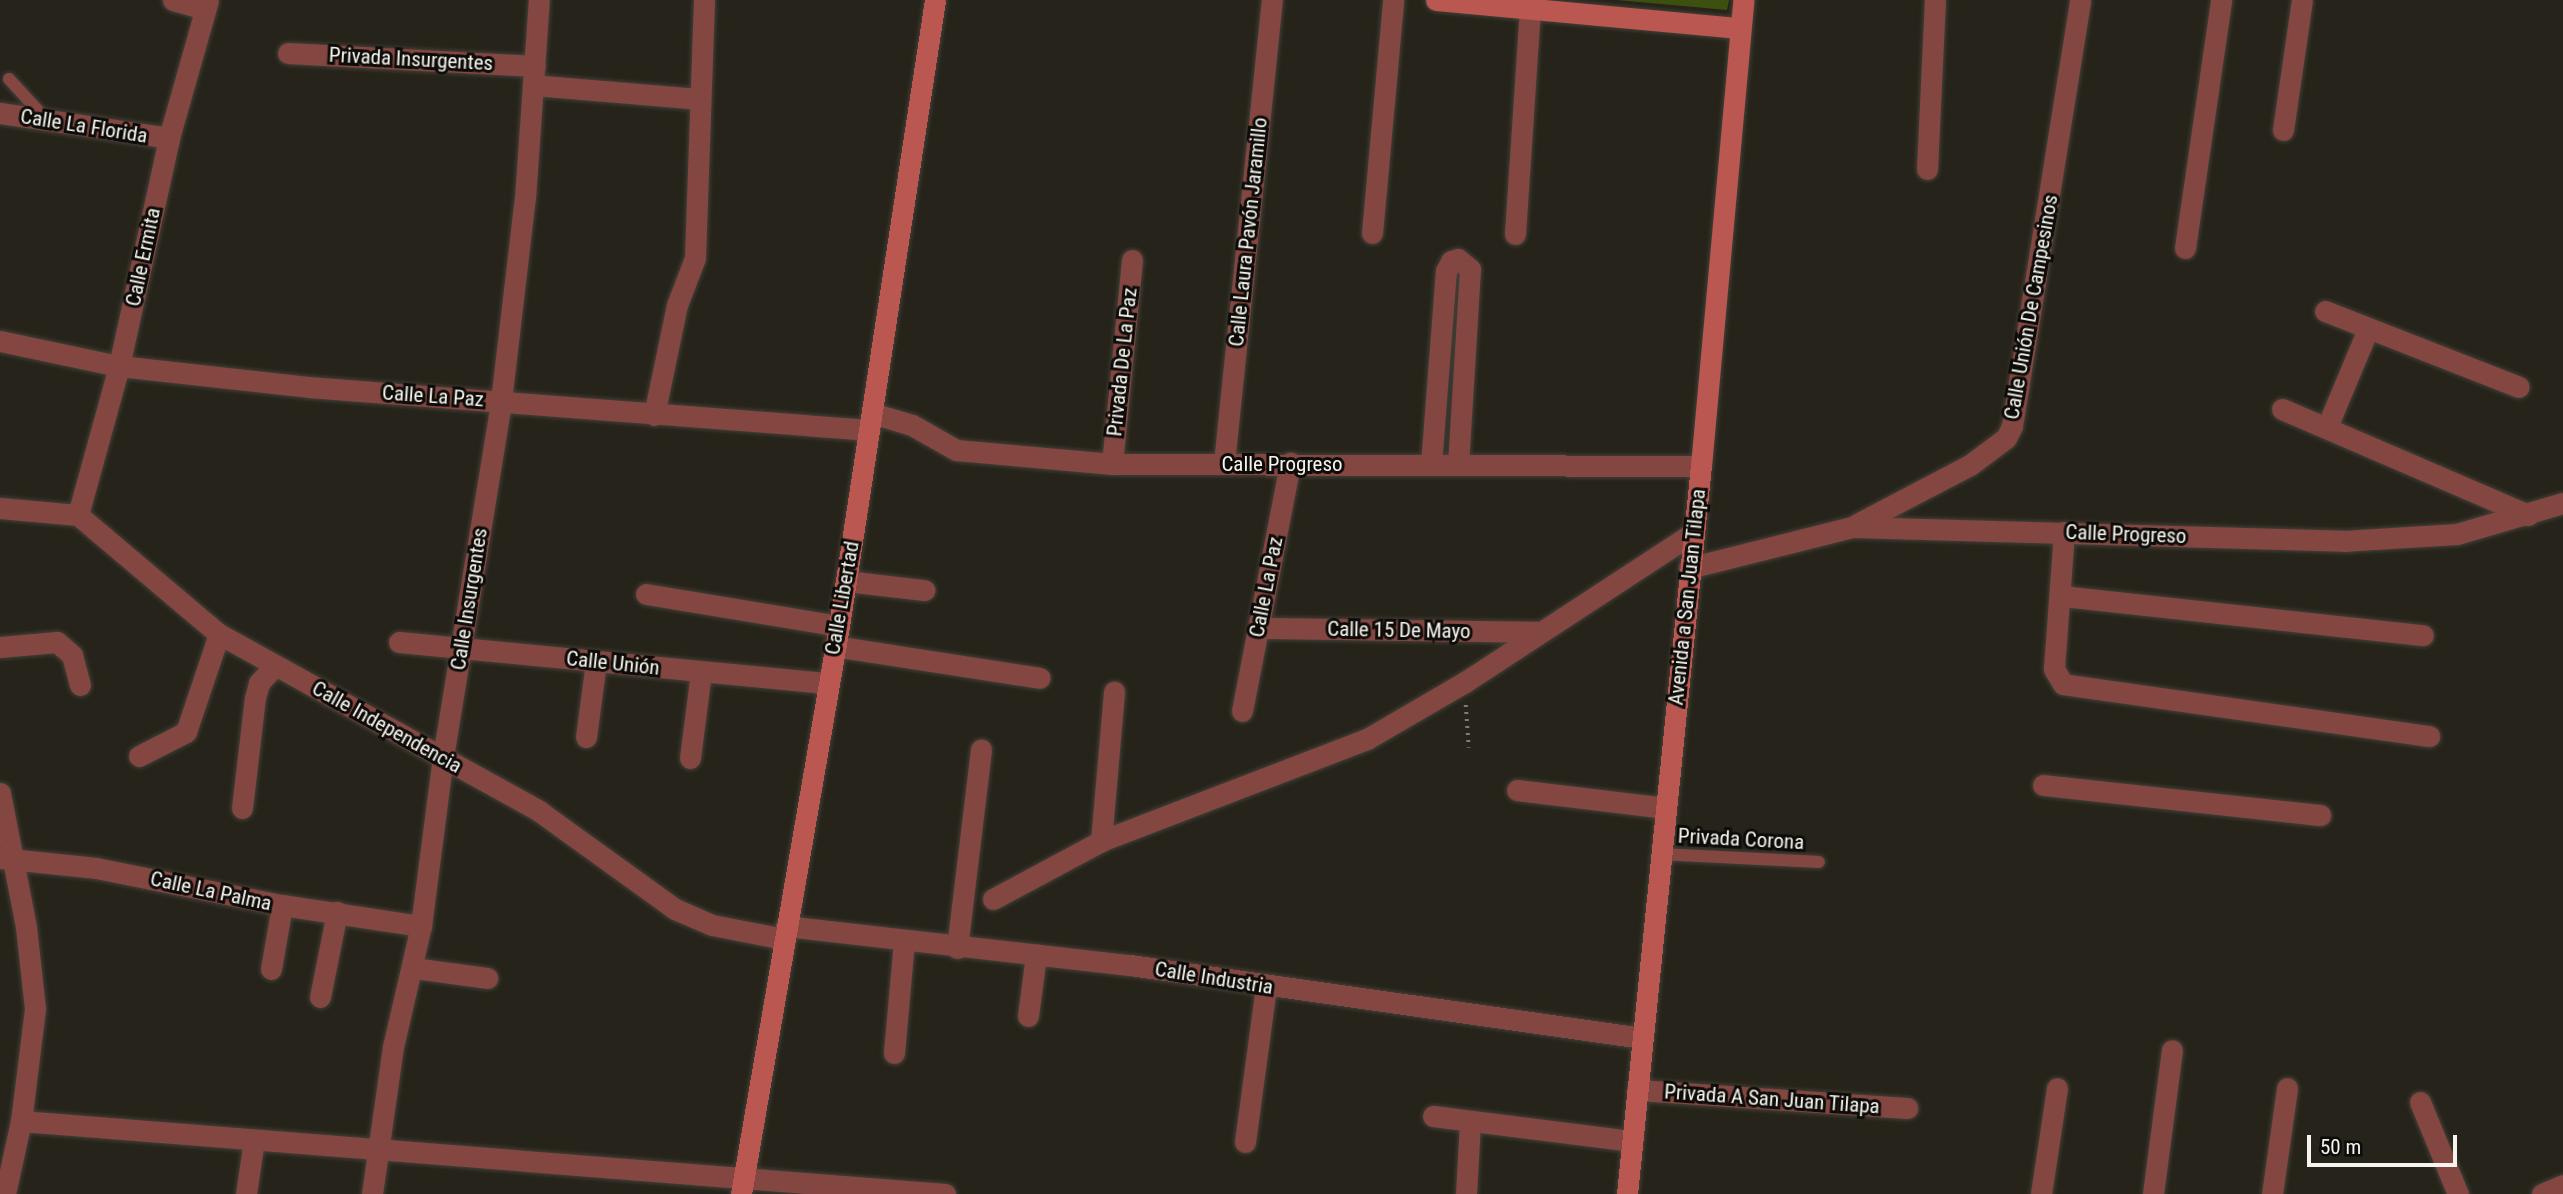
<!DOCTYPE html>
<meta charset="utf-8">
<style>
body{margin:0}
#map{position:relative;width:2563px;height:1194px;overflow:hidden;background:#26231a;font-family:"Roboto Condensed",sans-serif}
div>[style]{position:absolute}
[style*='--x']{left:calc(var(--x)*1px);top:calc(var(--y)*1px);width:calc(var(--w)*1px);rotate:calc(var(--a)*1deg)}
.green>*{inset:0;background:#3e5010}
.path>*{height:3.5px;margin-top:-1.75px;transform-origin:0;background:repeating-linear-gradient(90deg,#807d76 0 2px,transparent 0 7px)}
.roads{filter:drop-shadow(0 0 2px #434038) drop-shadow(0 0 2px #434038)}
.lane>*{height:12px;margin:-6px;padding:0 6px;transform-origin:6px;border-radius:6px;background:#844641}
.street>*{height:21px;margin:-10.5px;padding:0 10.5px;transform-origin:10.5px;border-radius:10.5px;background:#844641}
.secondary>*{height:21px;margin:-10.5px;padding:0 10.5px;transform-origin:10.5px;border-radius:10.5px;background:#ba5750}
span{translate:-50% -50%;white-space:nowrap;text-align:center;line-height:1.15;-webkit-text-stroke:6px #0e0c09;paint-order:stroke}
.street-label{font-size:21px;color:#f6f4ee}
.scale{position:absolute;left:2307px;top:1135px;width:150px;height:32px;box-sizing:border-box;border:4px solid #f6f4ee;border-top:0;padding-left:9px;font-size:21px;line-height:24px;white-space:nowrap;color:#f6f4ee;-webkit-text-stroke:5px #0e0c09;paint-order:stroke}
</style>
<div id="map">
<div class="green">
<div style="clip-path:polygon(1617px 0,1729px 0,1727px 10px)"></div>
</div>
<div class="path">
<div style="--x:1466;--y:705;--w:43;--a:86"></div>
</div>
<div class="roads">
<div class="lane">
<div style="--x:9;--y:79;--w:52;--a:47.4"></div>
<div style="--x:1661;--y:854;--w:158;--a:2.9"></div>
</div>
<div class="street">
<div style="--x:173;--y:0;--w:33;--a:16"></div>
<div style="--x:288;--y:53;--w:247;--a:3"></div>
<div style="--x:533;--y:85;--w:167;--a:4.8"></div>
<div style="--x:0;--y:113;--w:171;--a:8.4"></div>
<div style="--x:2283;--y:130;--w:131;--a:-81.7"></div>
<div style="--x:1927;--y:169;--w:169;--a:-87.3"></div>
<div style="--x:1372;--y:233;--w:234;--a:-84.8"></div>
<div style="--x:1515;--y:234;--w:225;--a:-86.2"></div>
<div style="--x:2185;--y:248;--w:251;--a:-81.7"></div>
<div style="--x:2325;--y:311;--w:208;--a:21.4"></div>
<div style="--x:0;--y:341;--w:122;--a:11.9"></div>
<div style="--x:119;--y:366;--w:190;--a:6.3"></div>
<div style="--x:308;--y:387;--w:563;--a:4.38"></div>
<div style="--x:2282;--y:409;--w:268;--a:23.3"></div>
<div style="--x:872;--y:413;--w:42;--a:16.7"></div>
<div style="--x:912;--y:425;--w:51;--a:29.6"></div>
<div style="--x:956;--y:450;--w:157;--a:5.1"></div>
<div style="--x:1112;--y:464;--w:589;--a:0.19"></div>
<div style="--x:654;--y:415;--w:112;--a:-78.2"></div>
<div style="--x:677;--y:305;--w:50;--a:-69"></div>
<div style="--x:695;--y:258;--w:258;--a:-88"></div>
<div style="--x:2327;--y:427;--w:106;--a:-67.3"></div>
<div style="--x:1224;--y:463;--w:465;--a:-84.1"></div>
<div style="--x:1112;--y:464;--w:205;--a:-84.4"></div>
<div style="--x:1431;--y:465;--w:195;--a:-85.6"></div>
<div style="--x:1446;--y:271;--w:11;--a:-63"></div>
<div style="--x:1451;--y:261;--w:7;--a:-16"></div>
<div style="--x:1458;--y:259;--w:16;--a:40"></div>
<div style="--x:1470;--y:269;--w:196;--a:93.5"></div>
<div style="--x:0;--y:508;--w:78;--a:5.1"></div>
<div style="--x:78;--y:515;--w:185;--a:40.2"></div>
<div style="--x:219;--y:634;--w:366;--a:28.9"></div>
<div style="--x:539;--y:811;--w:168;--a:35.8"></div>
<div style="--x:675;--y:909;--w:40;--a:23.4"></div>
<div style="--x:712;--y:925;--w:73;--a:11"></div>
<div style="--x:78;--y:515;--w:155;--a:-74.6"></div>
<div style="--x:119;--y:366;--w:233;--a:-77.6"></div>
<div style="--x:169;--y:138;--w:143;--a:-74.2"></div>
<div style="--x:1857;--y:524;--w:127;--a:-27.6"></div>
<div style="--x:1970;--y:465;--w:45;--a:-36.9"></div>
<div style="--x:2006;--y:438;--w:13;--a:-63"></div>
<div style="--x:2012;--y:426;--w:431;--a:-80.9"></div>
<div style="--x:2064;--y:532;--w:137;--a:94.2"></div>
<div style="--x:2054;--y:669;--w:17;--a:59"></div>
<div style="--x:2063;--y:684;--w:370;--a:8.1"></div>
<div style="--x:1689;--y:568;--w:168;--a:-14.1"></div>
<div style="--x:1852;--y:527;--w:492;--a:1.6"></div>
<div style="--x:2344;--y:541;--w:113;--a:-3.5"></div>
<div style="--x:2457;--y:534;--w:110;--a:-16.3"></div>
<div style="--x:846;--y:581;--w:79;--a:6.6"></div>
<div style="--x:646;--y:594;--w:196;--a:9.4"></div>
<div style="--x:2062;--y:596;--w:363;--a:6.2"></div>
<div style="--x:1259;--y:628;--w:280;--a:0.8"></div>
<div style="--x:399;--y:642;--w:431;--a:5.5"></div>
<div style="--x:834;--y:646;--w:208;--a:8.8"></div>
<div style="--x:0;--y:647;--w:57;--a:-5"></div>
<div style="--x:57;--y:642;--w:20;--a:41"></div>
<div style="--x:72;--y:655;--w:31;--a:75"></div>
<div style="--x:1242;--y:711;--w:253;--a:-79"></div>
<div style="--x:586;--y:737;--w:76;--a:-82.4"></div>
<div style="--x:139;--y:756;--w:53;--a:-27.1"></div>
<div style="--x:186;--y:732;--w:103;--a:-71.4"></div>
<div style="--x:690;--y:758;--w:87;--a:-82.7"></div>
<div style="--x:2043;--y:785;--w:279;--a:6.2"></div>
<div style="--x:1517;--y:790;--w:150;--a:6.9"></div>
<div style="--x:0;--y:793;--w:136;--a:79"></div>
<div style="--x:26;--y:927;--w:82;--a:83.7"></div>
<div style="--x:35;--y:1009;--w:113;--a:97.1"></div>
<div style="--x:21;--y:1121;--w:75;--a:102.4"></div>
<div style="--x:242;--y:808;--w:111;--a:-83.3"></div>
<div style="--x:255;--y:698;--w:16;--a:-75"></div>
<div style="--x:259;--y:683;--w:24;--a:-48"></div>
<div style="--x:1101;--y:841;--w:150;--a:-85"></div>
<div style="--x:0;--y:858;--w:97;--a:5.9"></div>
<div style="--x:96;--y:868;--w:190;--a:11.3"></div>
<div style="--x:282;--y:905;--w:141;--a:8.6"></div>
<div style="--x:993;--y:899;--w:123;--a:-28.2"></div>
<div style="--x:1101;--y:841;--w:285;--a:-21"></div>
<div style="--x:1367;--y:739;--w:113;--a:-30.2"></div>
<div style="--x:1465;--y:682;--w:274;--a:-33.2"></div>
<div style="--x:786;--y:926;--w:346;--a:6.5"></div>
<div style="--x:1130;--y:965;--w:517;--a:8.11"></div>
<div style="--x:957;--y:948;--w:200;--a:-83.1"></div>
<div style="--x:414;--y:968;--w:74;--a:7.8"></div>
<div style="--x:271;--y:969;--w:65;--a:-80.2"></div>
<div style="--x:320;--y:997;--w:87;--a:-78.7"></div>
<div style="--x:1028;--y:1016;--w:62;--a:-82.5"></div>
<div style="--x:894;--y:1053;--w:112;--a:-84.9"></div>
<div style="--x:1637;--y:1090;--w:271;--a:3.8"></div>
<div style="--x:2420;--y:1102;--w:100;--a:67.6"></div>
<div style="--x:1433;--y:1116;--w:201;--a:7.2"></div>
<div style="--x:21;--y:1121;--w:927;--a:4.52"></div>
<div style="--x:1245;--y:1142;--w:157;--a:-82.3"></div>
<div style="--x:246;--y:1194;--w:55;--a:-81.6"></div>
<div style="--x:372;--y:1194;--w:148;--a:-81.9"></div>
<div style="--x:393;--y:1047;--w:124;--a:-77"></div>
<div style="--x:421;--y:926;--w:170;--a:-82.6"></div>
<div style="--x:443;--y:757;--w:361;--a:-80.7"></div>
<div style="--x:501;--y:401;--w:204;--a:-83.3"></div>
<div style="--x:525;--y:198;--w:198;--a:-86"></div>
<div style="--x:1466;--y:1194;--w:72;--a:-86.8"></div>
<div style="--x:2041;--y:1194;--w:107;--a:-81.4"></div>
<div style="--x:2153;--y:1194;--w:145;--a:-82.5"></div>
<div style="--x:2272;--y:1194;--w:107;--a:-81.9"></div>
<div style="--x:2542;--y:1194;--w:23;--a:-23"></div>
</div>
<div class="secondary">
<div style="--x:1436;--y:0;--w:305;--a:5.3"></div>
<div style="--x:741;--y:1194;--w:576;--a:-80.21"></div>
<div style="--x:839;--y:626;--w:633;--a:-81.28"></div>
<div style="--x:1627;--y:1194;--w:732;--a:-84.2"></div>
<div style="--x:1701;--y:466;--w:468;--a:-84.8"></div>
</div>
</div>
<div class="street-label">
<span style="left:411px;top:59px;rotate:3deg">Privada Insurgentes</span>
<span style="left:84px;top:126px;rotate:9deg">Calle La Florida</span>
<span style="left:1248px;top:232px;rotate:-84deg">Calle Laura Pavón Jaramillo</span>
<span style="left:143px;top:257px;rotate:-78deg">Calle Ermita</span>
<span style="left:2031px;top:307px;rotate:-80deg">Calle Unión De Campesinos</span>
<span style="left:1122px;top:362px;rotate:-84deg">Privada De La Paz</span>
<span style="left:433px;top:396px;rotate:4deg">Calle La Paz</span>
<span style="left:1282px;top:464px">Calle Progreso</span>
<span style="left:2126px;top:534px;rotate:2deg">Calle Progreso</span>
<span style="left:1266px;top:587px;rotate:-79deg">Calle La Paz</span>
<span style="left:1687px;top:597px;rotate:-84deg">Avenida a San Juan Tilapa</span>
<span style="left:842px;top:598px;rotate:-80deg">Calle Libertad</span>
<span style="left:469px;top:599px;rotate:-81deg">Calle Insurgentes</span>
<span style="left:1399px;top:630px;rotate:1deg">Calle 15 De Mayo</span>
<span style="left:613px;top:663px;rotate:6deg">Calle Unión</span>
<span style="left:387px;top:727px;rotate:29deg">Calle Independencia</span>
<span style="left:1741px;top:839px;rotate:3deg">Privada Corona</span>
<span style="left:211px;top:891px;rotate:12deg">Calle La Palma</span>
<span style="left:1214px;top:978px;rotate:9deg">Calle Industria</span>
<span style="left:1772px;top:1099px;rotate:4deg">Privada A San Juan Tilapa</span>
</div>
<div class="scale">50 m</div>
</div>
